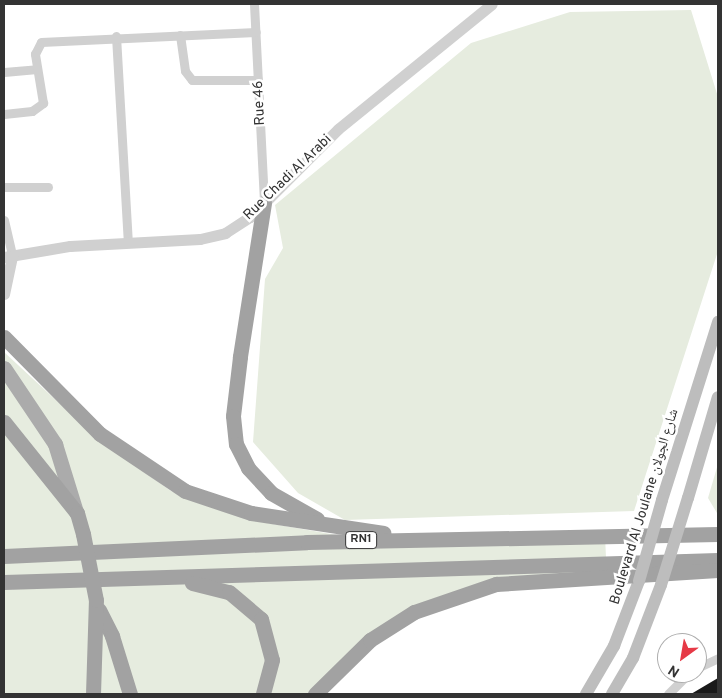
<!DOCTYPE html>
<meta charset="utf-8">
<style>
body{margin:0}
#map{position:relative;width:722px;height:698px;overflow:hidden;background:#fff;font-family:Overpass,"Noto Naskh Arabic",sans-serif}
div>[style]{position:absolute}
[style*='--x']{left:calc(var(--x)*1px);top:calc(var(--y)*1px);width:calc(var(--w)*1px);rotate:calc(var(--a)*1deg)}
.green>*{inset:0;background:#e6ecdf}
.building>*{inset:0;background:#1a1a1a}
.minor>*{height:9px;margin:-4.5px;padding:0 4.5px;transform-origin:4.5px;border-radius:4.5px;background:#d0d0d0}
.tertiary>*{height:11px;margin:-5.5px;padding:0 5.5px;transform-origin:5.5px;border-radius:5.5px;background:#d0d0d0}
.secondary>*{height:12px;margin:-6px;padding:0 6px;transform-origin:6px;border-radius:6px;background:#bdbdbd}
.primary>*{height:15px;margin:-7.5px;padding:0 7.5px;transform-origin:7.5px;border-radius:7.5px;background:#ababab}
.trunk>*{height:15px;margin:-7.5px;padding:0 7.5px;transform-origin:7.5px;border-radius:7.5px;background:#a2a2a2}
.secondary-bridge>*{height:12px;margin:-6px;padding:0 6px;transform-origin:6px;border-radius:6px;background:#bdbdbd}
.trunk-bridge>*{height:15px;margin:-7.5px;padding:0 7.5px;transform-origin:7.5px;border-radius:7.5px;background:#a2a2a2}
span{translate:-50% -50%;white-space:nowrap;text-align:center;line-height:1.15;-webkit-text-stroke:5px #fff;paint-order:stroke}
.shield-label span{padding:1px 4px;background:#fff;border:1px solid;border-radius:4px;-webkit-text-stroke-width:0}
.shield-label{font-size:12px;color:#333;font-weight:700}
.street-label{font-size:14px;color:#333}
.frame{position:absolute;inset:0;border:5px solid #333;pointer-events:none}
.north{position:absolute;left:657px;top:633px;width:50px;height:50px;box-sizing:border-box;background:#fff;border:1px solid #adadad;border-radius:50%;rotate:212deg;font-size:14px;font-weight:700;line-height:20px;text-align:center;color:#333}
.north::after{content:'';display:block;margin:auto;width:18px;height:22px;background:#e63946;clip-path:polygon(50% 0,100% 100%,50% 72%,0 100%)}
</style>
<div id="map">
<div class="green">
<div style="clip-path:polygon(691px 10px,718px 97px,718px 251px,634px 511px,345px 520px,298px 493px,253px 442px,265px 279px,283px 248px,275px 205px,471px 43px,570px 12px)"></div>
<div style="clip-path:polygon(4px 352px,100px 441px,171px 491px,250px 520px,337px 535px,605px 535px,607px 581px,460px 592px,367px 650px,321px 694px,4px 694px)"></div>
<div style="clip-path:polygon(718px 464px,718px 513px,717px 513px,708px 498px)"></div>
</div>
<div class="building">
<div style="clip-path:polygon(718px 678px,718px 694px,691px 694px)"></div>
</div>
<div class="minor">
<div style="--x:254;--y:4;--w:199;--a:87.1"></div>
<div style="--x:180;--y:35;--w:36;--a:82"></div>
<div style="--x:185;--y:71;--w:11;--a:52"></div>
<div style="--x:192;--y:80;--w:66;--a:0"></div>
<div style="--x:116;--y:36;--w:207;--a:86.7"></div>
<div style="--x:4;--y:72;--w:33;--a:-5"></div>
<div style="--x:4;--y:114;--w:28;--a:-6"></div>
<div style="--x:32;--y:111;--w:14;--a:-36"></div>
<div style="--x:43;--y:103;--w:50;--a:-99.3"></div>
<div style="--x:35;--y:54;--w:13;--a:-63"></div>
<div style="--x:41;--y:42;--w:215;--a:-2.7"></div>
<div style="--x:4;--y:187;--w:44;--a:0"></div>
<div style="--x:4;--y:220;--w:37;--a:77"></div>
<div style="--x:697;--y:668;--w:23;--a:-25"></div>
<div style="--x:668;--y:694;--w:30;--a:-45"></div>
</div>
<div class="tertiary">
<div style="--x:4;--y:257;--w:67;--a:-9.5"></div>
<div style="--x:70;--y:246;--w:130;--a:-3.1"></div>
<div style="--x:200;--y:239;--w:26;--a:-13"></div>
<div style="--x:225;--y:233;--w:30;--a:-33"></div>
<div style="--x:250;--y:217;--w:124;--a:-45"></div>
<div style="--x:338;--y:129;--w:198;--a:-39.1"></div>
<div style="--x:4;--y:294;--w:39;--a:-78"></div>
</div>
<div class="secondary">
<div style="--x:688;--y:498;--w:105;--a:-73.5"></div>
<div style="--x:662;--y:500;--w:187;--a:-72.5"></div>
<div style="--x:586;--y:694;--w:56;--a:-59.7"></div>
<div style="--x:614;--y:646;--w:70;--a:-69"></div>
<div style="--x:612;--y:694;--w:42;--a:-59.7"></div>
<div style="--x:633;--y:658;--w:78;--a:-69"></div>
</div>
<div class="primary">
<div style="--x:4;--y:368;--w:92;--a:56.1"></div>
<div style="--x:55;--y:444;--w:71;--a:72.8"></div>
</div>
<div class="trunk">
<div style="--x:264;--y:203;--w:156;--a:98.9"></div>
<div style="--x:240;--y:357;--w:59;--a:96.8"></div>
<div style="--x:233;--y:416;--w:28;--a:84"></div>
<div style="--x:236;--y:444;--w:27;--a:63"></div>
<div style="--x:248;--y:468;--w:34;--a:47"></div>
<div style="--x:271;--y:493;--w:53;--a:29.5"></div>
<div style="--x:4;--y:337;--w:136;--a:45.3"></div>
<div style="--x:100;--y:434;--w:102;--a:33.8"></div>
<div style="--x:185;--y:491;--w:70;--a:18.4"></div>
<div style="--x:251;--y:513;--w:134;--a:8.6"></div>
<div style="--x:4;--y:422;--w:117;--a:51.3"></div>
<div style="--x:77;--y:513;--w:22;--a:74"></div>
<div style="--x:4;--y:556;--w:303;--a:-2.6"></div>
<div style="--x:307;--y:542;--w:411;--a:-1.1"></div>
<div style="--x:4;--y:582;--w:714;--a:-1.76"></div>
<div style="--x:192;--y:583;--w:38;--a:14"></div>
<div style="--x:229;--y:592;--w:42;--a:40.2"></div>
<div style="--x:261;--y:619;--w:42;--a:75"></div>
<div style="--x:272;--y:660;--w:35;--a:105"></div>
<div style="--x:99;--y:610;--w:29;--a:63"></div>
<div style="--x:112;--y:636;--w:61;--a:72.8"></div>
<div style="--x:93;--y:694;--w:94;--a:-88.2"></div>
<div style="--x:315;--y:694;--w:77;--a:-44.5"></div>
<div style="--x:370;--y:640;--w:52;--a:-32.5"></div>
<div style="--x:414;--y:612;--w:87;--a:-18.9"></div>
<div style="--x:496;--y:584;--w:222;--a:-3.6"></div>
</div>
<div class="secondary-bridge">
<div style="--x:639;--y:581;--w:84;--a:-74.1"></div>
<div style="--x:661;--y:585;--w:91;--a:-72.8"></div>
</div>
<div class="trunk-bridge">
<div style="--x:83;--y:534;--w:67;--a:78.9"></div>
</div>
<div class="shield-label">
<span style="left:361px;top:540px">RN1</span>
</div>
<div class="street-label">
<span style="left:260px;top:103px;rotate:-93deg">Rue 46</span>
<span style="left:288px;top:178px;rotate:-44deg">Rue Chadi Al Arabi</span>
<span style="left:645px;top:507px;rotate:-73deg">Boulevard Al Joulane شارع الجولان</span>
</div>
<div class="frame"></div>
<div class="north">N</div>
</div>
